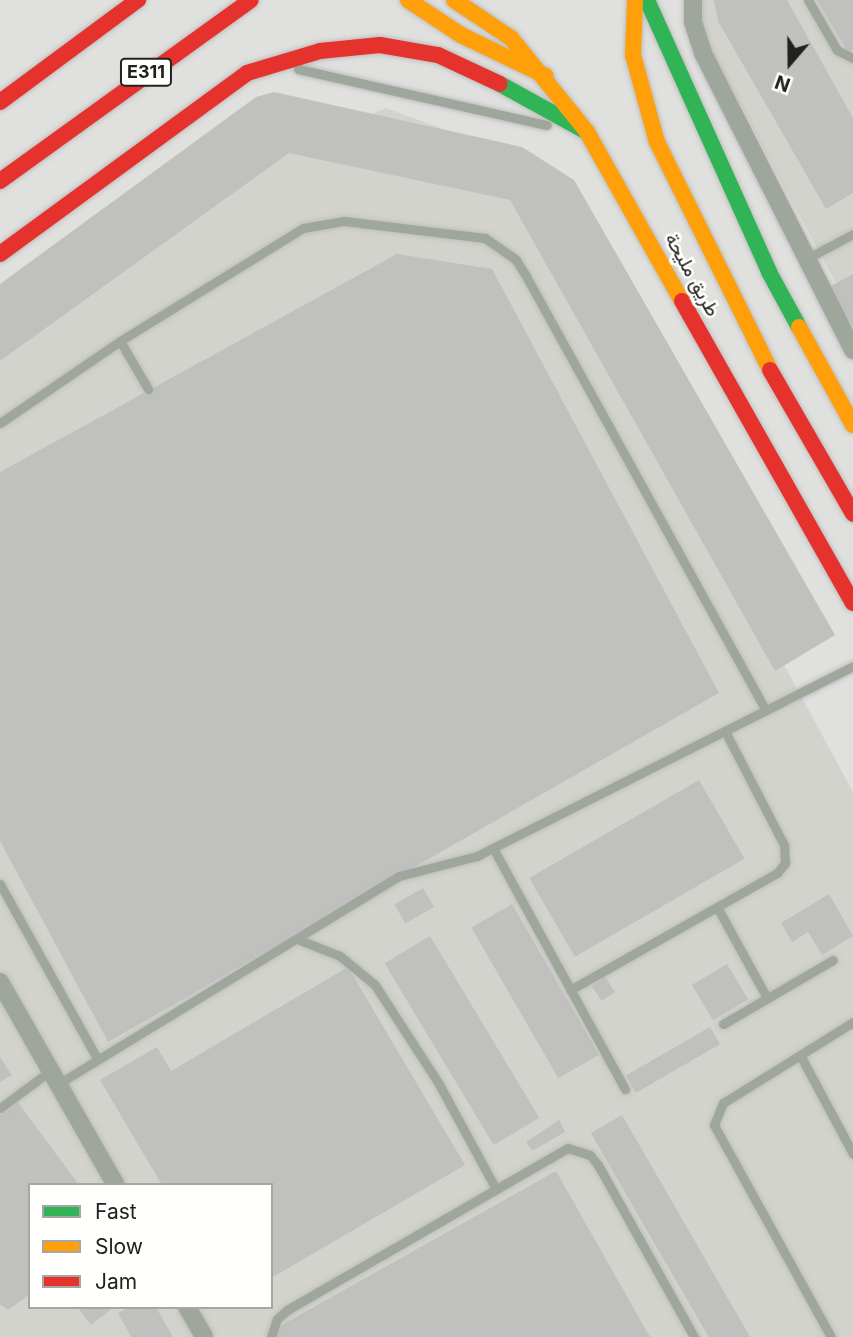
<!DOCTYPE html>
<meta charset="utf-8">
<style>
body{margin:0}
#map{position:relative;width:853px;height:1337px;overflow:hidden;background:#e0e0df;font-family:Inter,Vazirmatn,sans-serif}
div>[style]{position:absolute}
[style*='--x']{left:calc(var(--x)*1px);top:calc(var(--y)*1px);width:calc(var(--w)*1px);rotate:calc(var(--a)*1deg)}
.built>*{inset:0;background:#d2d3cc}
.building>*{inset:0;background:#c0c0bf;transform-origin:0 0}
.roads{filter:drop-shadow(0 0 2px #bebebd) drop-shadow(0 0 2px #bebebd)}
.lane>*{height:9px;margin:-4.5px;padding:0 4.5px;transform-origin:4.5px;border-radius:4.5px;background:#9fa79c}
.street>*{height:18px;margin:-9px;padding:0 9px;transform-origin:9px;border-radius:9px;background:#9fa79c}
.fast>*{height:16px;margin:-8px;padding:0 8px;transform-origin:8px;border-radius:8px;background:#30b455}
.slow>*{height:16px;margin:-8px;padding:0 8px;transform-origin:8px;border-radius:8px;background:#ff9f0a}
.jam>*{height:16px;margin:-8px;padding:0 8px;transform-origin:8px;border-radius:8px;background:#e5322d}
span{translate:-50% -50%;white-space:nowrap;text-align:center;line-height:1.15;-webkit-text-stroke:5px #fffffe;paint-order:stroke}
.shield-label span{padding:2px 5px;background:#fffffe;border:2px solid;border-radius:5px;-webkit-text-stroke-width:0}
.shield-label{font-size:18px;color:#212120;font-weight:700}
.street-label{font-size:19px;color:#212120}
.legend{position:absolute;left:28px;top:1183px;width:245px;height:126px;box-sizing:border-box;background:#fffffe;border:2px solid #a6a6a5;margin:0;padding:9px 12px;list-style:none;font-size:21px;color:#212120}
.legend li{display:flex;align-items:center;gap:14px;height:35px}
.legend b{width:35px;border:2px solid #a6a6a5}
.north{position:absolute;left:755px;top:28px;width:70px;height:70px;-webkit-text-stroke:5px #fffffe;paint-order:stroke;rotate:200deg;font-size:19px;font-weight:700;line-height:28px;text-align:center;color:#212120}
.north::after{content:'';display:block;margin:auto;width:24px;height:32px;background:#212120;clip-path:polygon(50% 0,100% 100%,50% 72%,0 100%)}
</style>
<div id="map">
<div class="built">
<div style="clip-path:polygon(684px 0,853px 0,853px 315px)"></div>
<div style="clip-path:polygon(evenodd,386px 108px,506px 152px,853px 792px,853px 1337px,0 1337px,0 358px,279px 152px,386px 108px,30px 1185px,271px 1185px,271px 1307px,30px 1307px,30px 1185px)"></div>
</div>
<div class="building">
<div style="clip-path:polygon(714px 0,787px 0,853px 118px,853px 193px,826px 209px,718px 21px)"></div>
<div style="clip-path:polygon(817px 0,853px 0,853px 49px,848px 52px)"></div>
<div style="clip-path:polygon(274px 92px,522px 147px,574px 180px,835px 635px,775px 671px,510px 200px,289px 153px,0 361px,0 284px,256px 97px)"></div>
<div style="clip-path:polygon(397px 254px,492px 269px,719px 693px,108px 1042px,0 841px,0 472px)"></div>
<div style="clip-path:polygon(853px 274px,853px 328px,829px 287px)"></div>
<div style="left:699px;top:780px;width:91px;height:196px;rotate:60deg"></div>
<div style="left:423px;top:888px;width:22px;height:33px;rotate:60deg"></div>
<div style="clip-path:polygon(829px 894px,853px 936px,822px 955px,808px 932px,792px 942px,781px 923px)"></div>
<div style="left:512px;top:904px;width:174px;height:47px;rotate:60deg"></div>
<div style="left:430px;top:936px;width:212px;height:53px;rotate:59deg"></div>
<div style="left:727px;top:964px;width:41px;height:41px;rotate:59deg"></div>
<div style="clip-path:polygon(348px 967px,465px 1165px,271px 1278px,271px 1185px,162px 1185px,100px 1080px,157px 1047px,171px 1071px)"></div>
<div style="left:605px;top:977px;width:18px;height:16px;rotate:56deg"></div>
<div style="left:710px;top:1027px;width:20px;height:97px;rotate:60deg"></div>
<div style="clip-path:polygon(0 1057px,12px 1075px,0 1082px)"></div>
<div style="clip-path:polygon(17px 1101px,79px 1185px,30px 1185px,30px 1294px,8px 1310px,0 1304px,0 1114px)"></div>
<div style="left:622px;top:1115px;width:257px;height:36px;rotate:60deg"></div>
<div style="clip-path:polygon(559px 1120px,565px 1132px,532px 1151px,526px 1142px)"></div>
<div style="clip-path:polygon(556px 1171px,650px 1337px,277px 1337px,273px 1330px)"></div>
<div style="clip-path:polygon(77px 1307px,114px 1307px,91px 1325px)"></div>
<div style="clip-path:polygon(129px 1307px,156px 1307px,173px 1337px,131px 1337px,118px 1313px)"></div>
</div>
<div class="roads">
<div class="lane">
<div style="--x:808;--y:0;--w:58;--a:59.9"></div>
<div style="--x:837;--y:50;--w:18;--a:27"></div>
<div style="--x:298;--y:69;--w:255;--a:12.7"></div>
<div style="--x:806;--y:259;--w:53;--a:-28"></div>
<div style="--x:120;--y:341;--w:56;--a:59.7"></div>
<div style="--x:0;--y:423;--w:145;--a:-34.3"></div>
<div style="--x:120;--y:341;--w:215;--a:-31.7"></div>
<div style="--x:303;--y:228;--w:42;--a:-9.7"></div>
<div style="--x:344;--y:221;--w:142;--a:6.9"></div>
<div style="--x:485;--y:238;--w:38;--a:35"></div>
<div style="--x:516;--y:260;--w:19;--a:58"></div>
<div style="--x:526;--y:276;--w:496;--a:61.1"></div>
<div style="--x:493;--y:848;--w:275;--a:61.3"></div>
<div style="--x:0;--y:884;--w:201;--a:60.9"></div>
<div style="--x:717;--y:907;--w:104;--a:61.2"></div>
<div style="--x:297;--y:939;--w:46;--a:21.6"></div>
<div style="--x:340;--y:956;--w:45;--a:39.6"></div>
<div style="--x:375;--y:985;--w:118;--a:57.1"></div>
<div style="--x:439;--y:1084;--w:117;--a:61.5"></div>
<div style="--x:570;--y:990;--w:238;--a:-29.5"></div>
<div style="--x:777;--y:873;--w:13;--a:-51"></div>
<div style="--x:785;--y:863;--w:18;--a:-93"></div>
<div style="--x:784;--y:845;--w:128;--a:-117.4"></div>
<div style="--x:723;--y:1024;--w:127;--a:-30.2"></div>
<div style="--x:800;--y:1055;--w:112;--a:61.8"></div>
<div style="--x:58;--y:1084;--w:399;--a:-31.4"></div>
<div style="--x:399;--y:876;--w:81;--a:-14.4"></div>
<div style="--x:477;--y:856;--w:421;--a:-26.8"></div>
<div style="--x:0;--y:1108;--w:62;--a:-36.5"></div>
<div style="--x:271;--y:1337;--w:19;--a:-72"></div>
<div style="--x:277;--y:1319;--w:13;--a:-42"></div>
<div style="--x:287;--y:1310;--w:324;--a:-30"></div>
<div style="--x:568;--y:1148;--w:23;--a:18"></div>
<div style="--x:590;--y:1155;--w:13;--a:51"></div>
<div style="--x:598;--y:1165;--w:197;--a:60.8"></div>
<div style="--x:831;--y:1337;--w:242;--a:-118.9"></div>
<div style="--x:714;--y:1125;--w:24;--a:-68"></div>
<div style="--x:723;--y:1103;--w:153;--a:-31.9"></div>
</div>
<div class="street">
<div style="--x:693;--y:0;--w:22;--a:90"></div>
<div style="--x:693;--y:22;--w:33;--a:72"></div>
<div style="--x:703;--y:53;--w:333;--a:63.2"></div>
<div style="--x:0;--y:982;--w:234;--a:60.3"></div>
<div style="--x:187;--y:1307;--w:34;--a:60"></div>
</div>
<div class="fast">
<div style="--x:647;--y:0;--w:298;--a:65.8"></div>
<div style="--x:769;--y:272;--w:63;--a:61.4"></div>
<div style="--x:500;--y:84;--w:99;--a:28.9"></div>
</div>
<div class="slow">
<div style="--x:408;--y:0;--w:64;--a:33.4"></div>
<div style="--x:461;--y:35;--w:94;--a:25.8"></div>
<div style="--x:454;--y:0;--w:69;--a:33.7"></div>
<div style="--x:511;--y:38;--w:121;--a:51"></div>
<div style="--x:587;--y:132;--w:194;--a:60.7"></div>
<div style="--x:635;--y:0;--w:55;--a:92.1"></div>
<div style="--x:633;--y:55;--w:90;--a:74.6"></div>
<div style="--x:657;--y:142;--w:254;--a:63.6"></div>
<div style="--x:799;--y:327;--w:112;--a:61.1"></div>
</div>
<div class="jam">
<div style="--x:0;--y:102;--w:172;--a:-36.5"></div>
<div style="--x:0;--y:181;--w:309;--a:-35.8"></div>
<div style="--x:0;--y:254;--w:306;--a:-36.2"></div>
<div style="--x:247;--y:73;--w:76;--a:-16.8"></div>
<div style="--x:320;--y:51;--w:60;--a:-5.7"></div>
<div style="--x:380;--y:45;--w:59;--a:9.8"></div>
<div style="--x:438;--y:55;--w:68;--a:25.1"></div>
<div style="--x:682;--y:301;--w:347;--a:60.5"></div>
<div style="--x:770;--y:370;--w:166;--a:60"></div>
</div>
</div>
<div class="shield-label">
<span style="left:146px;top:72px">E311</span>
</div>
<div class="street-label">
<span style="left:692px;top:275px;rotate:61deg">طريق مليحة</span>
</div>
<ul class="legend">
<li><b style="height:9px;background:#30b455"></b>Fast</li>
<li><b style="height:9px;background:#ff9f0a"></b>Slow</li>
<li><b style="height:9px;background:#e5322d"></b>Jam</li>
</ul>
<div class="north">N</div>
</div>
